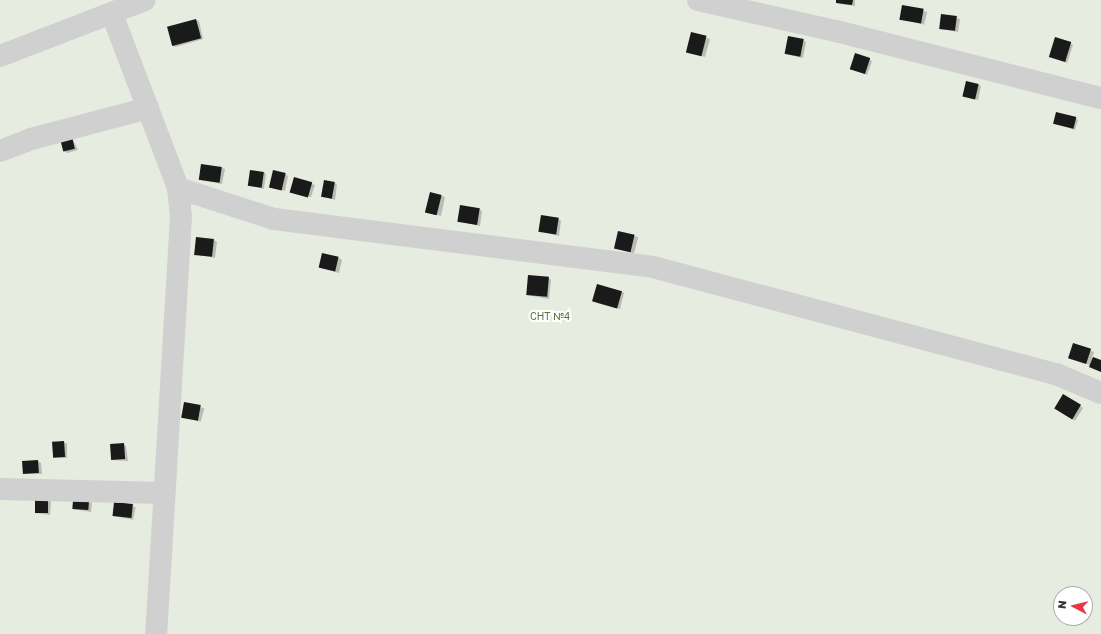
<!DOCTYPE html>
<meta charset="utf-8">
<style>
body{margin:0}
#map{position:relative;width:1101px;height:634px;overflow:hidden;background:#fff;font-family:"Golos Text",sans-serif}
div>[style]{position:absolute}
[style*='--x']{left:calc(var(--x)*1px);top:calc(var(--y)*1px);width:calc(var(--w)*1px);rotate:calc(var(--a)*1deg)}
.green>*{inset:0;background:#e6ecdf}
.shadow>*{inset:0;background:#0003;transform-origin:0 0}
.building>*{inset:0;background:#1a1a1a;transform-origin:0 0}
.minor>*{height:22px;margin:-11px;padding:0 11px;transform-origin:11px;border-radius:11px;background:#d0d0d0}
span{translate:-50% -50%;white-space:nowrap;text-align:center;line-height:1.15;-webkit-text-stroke:4px #fff;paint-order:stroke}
.park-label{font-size:10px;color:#56703f}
.north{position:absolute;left:1053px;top:586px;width:40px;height:40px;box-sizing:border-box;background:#fff;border:1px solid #adadad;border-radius:50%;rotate:277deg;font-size:11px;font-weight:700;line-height:16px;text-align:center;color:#333}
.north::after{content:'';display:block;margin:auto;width:14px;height:18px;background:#e63946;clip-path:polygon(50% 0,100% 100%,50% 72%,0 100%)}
</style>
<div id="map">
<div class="green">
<div style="clip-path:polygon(evenodd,0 0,1101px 0,1101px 634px,0 634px,0 0,1061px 594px,1085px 594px,1085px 618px,1061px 618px,1061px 594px)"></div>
</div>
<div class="shadow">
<div style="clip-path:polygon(837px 0,855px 0,855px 6px,840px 4px)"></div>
<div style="left:903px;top:6px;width:25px;height:13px;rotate:14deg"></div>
<div style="clip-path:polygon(942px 15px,960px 19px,958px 32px,941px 29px)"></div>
<div style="clip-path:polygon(196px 20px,199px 21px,203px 39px,175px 47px,172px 45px)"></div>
<div style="clip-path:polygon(692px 33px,710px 39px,705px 57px,690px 53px)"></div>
<div style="clip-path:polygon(803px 40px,806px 42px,803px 58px,785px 54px)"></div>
<div style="clip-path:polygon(1070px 43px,1073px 45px,1067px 63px,1053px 58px)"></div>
<div style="clip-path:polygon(869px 59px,872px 61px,867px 75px,854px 70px)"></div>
<div style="clip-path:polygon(978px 85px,981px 86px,978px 100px,964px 96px)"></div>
<div style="clip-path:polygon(1075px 118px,1078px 120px,1075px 130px,1054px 123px)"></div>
<div style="clip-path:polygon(72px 138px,78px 150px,67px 153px,64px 151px)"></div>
<div style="clip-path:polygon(222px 168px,225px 169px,222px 184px,200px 180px)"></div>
<div style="clip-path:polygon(264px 172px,266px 174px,264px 189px,248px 185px)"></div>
<div style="clip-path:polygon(285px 174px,288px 176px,285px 191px,271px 187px)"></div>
<div style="clip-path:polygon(295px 178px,315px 185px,311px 197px,294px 193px)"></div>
<div style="clip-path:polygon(335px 183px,337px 185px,335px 200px,322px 196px)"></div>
<div style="clip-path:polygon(442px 196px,445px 197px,441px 216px,427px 212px)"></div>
<div style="clip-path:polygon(479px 209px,482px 211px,480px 226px,458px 221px)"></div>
<div style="clip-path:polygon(558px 219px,561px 221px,559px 236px,539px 231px)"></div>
<div style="left:619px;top:232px;width:20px;height:17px;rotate:15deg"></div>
<div style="clip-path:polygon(214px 240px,217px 242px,215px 258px,195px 254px)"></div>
<div style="clip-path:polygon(339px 258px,342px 260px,339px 273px,320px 268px)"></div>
<div style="clip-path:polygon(548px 278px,551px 280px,549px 299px,527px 295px)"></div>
<div style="clip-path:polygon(621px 291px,624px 293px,620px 309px,597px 303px)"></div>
<div style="clip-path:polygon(1074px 344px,1094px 352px,1092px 358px,1101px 362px,1101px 372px,1082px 361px)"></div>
<div style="left:1063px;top:395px;width:24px;height:15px;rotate:33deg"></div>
<div style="left:185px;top:403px;width:20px;height:14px;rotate:15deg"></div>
<div style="clip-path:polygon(64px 442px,67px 444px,67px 458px,54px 457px)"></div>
<div style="clip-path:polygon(123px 444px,126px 446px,128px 461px,112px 460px)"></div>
<div style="clip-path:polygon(38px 461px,41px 463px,42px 474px,23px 473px,23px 462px)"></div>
<div style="clip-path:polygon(48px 500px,51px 502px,50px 515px,35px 513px)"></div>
<div style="clip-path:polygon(89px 502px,92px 503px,91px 512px,73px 509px)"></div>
<div style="left:115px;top:503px;width:21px;height:13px;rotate:11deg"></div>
</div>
<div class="building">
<div style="clip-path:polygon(836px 0,853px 0,852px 5px,836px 3px)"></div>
<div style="left:902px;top:5px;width:22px;height:15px;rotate:10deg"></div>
<div style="left:941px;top:14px;width:16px;height:15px;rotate:7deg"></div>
<div style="left:196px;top:19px;width:20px;height:30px;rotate:75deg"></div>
<div style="left:691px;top:32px;width:16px;height:21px;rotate:14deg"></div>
<div style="left:788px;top:36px;width:16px;height:18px;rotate:11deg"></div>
<div style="left:1055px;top:37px;width:17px;height:21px;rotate:17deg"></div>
<div style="left:855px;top:53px;width:16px;height:17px;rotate:18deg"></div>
<div style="left:966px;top:81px;width:13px;height:16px;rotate:13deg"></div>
<div style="left:1056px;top:112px;width:21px;height:12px;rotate:14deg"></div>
<div style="left:72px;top:137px;width:12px;height:12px;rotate:76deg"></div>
<div style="left:201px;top:164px;width:21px;height:16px;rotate:8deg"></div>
<div style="left:250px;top:170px;width:14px;height:16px;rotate:8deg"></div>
<div style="left:273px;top:170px;width:13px;height:18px;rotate:13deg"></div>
<div style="left:294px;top:177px;width:19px;height:16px;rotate:16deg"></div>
<div style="left:324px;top:180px;width:11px;height:17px;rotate:10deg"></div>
<div style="left:430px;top:192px;width:12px;height:21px;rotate:14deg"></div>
<div style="left:460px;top:205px;width:20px;height:17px;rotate:9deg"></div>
<div style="left:541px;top:215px;width:18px;height:17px;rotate:9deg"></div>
<div style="left:618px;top:231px;width:17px;height:18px;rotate:13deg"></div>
<div style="left:196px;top:237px;width:18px;height:18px;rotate:6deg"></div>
<div style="left:322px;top:253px;width:17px;height:15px;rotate:13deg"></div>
<div style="left:528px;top:275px;width:21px;height:20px;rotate:5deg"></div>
<div style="left:597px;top:284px;width:26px;height:18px;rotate:16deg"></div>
<div style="left:1073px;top:343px;width:19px;height:16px;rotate:18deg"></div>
<div style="clip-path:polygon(1093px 357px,1101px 360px,1101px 372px,1089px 367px)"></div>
<div style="left:1063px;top:394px;width:21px;height:17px;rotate:31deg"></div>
<div style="left:184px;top:402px;width:17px;height:16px;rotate:10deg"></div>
<div style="left:64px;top:441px;width:16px;height:12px;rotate:86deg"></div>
<div style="left:124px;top:443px;width:16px;height:14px;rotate:86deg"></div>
<div style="left:38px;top:460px;width:13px;height:16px;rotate:86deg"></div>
<div style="left:35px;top:499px;width:13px;height:14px"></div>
<div style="left:73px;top:500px;width:16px;height:9px;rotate:4deg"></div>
<div style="left:114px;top:502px;width:19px;height:14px;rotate:6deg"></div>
</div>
<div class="minor">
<div style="--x:698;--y:0;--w:141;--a:12.7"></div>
<div style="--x:836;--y:31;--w:273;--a:14.2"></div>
<div style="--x:112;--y:14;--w:186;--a:69.2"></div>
<div style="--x:178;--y:188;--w:29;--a:84"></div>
<div style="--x:181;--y:217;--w:418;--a:93.4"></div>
<div style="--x:0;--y:56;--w:155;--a:-21.1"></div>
<div style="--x:0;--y:151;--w:33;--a:-21"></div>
<div style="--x:31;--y:139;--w:121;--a:-14.8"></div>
<div style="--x:178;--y:188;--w:101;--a:17.9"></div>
<div style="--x:274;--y:219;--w:382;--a:7.2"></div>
<div style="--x:653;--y:267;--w:417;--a:14.9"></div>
<div style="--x:1056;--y:374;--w:49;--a:22.9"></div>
<div style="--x:0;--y:489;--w:163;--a:1.4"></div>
</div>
<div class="park-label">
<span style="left:550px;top:317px">СНТ №4</span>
</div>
<div class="north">N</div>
</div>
